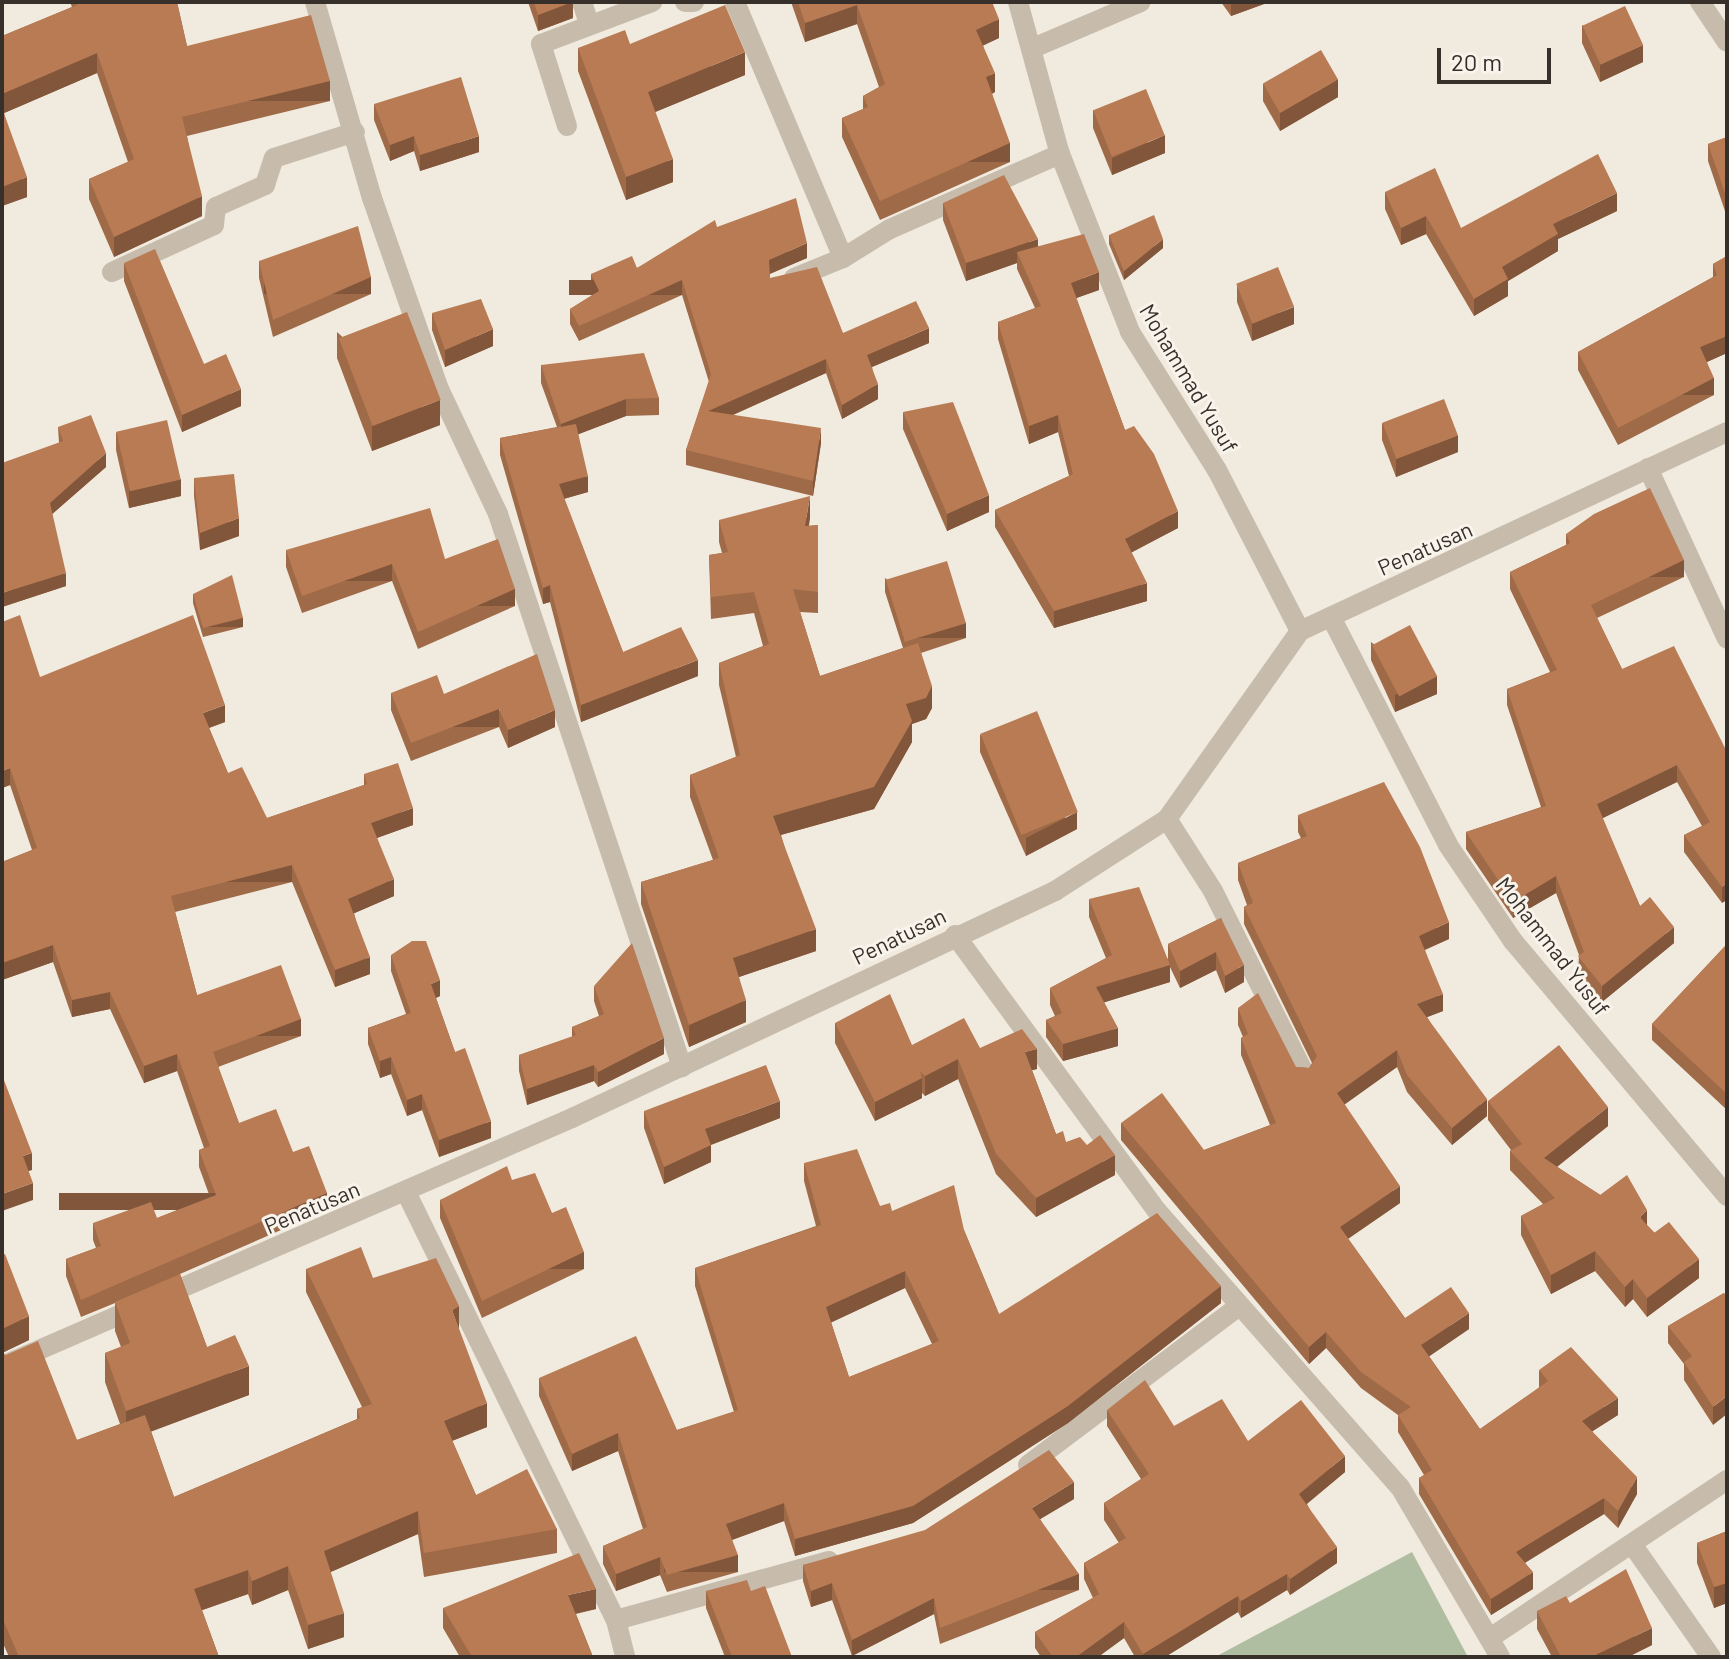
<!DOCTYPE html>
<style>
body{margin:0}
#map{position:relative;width:1729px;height:1659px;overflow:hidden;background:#f0eadf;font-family:Barlow,sans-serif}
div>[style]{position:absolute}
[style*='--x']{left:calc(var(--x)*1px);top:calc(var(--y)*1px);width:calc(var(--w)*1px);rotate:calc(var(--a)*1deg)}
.green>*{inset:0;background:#afbea0}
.minor>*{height:20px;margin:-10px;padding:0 10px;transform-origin:10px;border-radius:10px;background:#c7bcac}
.wall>*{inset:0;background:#9f6a48}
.shaded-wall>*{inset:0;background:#82563b;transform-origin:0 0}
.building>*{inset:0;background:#b97b54;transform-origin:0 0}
span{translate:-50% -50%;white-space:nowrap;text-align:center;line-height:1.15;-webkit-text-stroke:6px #f8f4eb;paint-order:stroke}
.street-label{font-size:22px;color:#362f2a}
.frame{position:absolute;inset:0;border:4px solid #362f2a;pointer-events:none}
.scale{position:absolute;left:1437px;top:48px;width:114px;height:36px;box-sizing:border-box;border:4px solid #362f2a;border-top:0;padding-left:10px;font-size:24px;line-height:28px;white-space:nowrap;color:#362f2a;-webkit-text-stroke:6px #f8f4eb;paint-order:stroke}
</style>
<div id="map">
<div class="green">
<div style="clip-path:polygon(1412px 1552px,1468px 1657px,1215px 1657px)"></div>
</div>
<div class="minor">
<div style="--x:315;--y:2;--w:204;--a:73.8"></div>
<div style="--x:372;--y:198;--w:202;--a:70.7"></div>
<div style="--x:439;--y:389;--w:138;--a:64.7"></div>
<div style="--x:498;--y:514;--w:583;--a:71.6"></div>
<div style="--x:582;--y:2;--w:22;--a:72"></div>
<div style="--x:685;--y:2;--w:9;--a:0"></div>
<div style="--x:735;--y:2;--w:278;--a:67.1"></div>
<div style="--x:843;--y:258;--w:55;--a:-31.7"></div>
<div style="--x:890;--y:229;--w:186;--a:-23.8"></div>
<div style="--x:1018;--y:2;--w:158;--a:74.6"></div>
<div style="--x:1060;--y:154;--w:191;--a:68.5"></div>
<div style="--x:1130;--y:332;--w:163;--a:57.8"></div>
<div style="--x:1217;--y:470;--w:181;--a:62.7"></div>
<div style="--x:1700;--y:2;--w:48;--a:56"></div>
<div style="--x:1033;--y:48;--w:117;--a:-23.1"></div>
<div style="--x:567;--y:126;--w:86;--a:-107.6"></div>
<div style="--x:541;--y:44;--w:119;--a:-20.7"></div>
<div style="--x:112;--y:272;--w:112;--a:-24.7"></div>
<div style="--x:214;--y:225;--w:18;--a:-84"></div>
<div style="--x:216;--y:207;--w:54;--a:-24.2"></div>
<div style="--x:265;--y:185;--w:28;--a:-72"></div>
<div style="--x:274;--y:158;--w:85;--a:-17.8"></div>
<div style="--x:794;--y:278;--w:53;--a:-22.2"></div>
<div style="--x:1648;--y:468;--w:188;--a:65.2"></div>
<div style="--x:1331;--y:617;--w:256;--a:62.8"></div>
<div style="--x:1448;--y:845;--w:116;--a:55.9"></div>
<div style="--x:1513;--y:941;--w:333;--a:50"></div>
<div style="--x:1167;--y:819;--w:85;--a:57.4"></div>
<div style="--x:1213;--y:891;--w:203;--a:63.4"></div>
<div style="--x:955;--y:935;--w:343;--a:53.8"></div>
<div style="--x:1158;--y:1212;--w:366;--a:48.7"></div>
<div style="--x:1400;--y:1487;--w:197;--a:59.5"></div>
<div style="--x:406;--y:1192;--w:477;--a:63.9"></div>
<div style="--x:616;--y:1620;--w:38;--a:76"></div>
<div style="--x:2;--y:1366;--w:622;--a:-23.51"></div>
<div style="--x:572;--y:1118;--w:534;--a:-25.17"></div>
<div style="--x:1055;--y:891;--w:133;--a:-32.7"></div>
<div style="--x:1167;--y:819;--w:230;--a:-54.7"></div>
<div style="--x:1300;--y:631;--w:471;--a:-25"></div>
<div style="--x:1028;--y:1465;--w:261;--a:-37"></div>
<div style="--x:1634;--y:1547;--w:134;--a:55"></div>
<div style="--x:616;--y:1620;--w:221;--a:-15.5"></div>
<div style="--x:1490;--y:1638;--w:285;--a:-33.7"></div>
</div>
<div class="wall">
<div style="clip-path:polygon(70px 2px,177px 2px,187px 46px,330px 101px,187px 136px,202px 216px,114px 257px,89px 199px,89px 179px,128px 162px,97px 73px,4px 113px,27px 197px,2px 206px,2px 36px,72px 7px)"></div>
<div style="clip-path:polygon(528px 2px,573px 2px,573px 18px,538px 31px)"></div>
<div style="clip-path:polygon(791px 2px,992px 2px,999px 38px,983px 45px,995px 92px,992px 94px,1010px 162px,880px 220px,842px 137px,842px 118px,863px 109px,863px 96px,879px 87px,857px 24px,805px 42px)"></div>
<div style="clip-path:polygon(1221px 2px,1265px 2px,1264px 4px,1231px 16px)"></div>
<div style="clip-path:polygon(1582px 25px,1643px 62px,1600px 82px,1582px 43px)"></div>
<div style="clip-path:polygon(630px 44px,745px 75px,655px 112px,673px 182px,626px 200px,578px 71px,578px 48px)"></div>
<div style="clip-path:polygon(1263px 84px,1338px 97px,1280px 131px,1263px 101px)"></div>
<div style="clip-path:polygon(374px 104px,479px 152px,420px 171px,414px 151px,390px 161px,374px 120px)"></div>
<div style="clip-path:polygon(1093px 110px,1165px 153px,1112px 175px,1093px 128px)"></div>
<div style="clip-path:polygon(1727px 137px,1727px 217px,1708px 161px,1708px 144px)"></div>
<div style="clip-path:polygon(1385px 192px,1461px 228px,1617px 211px,1558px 239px,1558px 251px,1508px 281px,1508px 296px,1474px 316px,1426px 234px,1401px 245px,1385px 209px)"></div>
<div style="clip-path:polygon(943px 203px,1038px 246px,1099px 290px,1076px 298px,1125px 430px,1178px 528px,1131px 552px,1147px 601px,1054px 628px,995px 527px,995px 510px,1069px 476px,1058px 432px,1029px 444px,998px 339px,998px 322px,1035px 308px,1017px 269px,1017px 263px,966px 281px,943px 220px)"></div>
<div style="clip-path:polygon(717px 227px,807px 258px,770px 274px,770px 278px,843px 333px,929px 343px,872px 367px,878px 399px,842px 419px,826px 373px,733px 415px,821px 443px,813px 496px,686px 465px,686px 450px,709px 382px,682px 295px,579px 341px,570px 324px,570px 309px,594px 294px,591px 288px,591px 274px,637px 268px)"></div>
<div style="clip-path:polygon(1109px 235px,1163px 248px,1124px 280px,1109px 244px)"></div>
<div style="clip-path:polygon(1727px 256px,1727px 353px,1707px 362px,1714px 395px,1618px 445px,1578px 370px,1578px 352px,1713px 277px,1713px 264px)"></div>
<div style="clip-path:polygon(259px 261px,371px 294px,273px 337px,259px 278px)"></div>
<div style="clip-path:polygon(124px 263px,204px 364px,241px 406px,182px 432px,124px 281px)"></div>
<div style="clip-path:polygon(1237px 285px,1294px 324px,1252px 341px,1237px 302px)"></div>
<div style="clip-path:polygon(432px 313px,493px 346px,445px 367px,432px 330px)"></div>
<div style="clip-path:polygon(337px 332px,440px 425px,372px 451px,337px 358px)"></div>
<div style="clip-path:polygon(541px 365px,659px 398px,659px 415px,626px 416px,578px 434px,588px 492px,564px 499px,623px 652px,698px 676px,581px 722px,550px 602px,543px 604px,500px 455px,500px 438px,557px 427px,541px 383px)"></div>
<div style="clip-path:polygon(903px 412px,989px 512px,947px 531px,903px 429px)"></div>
<div style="clip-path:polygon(1382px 423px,1458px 452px,1396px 477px,1382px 440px)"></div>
<div style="clip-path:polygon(58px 427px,106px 467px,52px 514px,66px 586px,2px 607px,59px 443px)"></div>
<div style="clip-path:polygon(116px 432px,181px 496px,129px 508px,116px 450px)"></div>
<div style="clip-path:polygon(194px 478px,239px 536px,200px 550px,194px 496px)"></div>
<div style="clip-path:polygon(810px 517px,809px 526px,818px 525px,818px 613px,800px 612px,820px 676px,903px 648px,885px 592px,885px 578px,966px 638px,921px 653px,932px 708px,926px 719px,912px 724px,912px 742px,874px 809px,781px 835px,816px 951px,739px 977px,746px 1022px,689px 1047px,641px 904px,641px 882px,713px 860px,690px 797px,690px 775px,736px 757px,719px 685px,719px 663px,763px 646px,754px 613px,711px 619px,709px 555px,722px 553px,719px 542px,719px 520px)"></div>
<div style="clip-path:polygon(1566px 534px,1684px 577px,1597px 618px,1622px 669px,1727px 752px,1722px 903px,1684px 852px,1684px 835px,1702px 826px,1677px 782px,1602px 818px,1640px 906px,1674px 943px,1602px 1002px,1578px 972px,1579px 955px,1556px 893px,1513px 918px,1466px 849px,1466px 832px,1541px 807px,1507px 705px,1507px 689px,1550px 672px,1510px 589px,1510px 572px,1566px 545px)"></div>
<div style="clip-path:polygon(286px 550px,445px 559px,515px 606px,418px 649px,392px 581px,302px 613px,286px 567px)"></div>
<div style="clip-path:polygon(193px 594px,243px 627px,203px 637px,193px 603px)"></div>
<div style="clip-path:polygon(1371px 642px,1437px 694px,1395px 712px,1371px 660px)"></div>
<div style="clip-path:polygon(40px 677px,225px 722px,209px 728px,228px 773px,267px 818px,364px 785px,364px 774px,413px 825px,377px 838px,394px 896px,354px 913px,370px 974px,335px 987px,292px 882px,175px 912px,197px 995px,301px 1036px,218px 1067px,239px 1123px,293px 1152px,327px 1210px,180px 1274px,207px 1347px,249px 1395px,151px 1431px,174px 1497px,357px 1419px,357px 1409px,362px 1407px,306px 1292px,306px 1269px,373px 1278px,459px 1330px,487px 1427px,452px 1441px,476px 1495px,557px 1529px,557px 1553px,424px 1577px,418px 1534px,330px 1572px,344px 1637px,308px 1649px,288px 1590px,252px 1605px,248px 1594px,202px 1610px,219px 1657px,9px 1657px,2px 1641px,2px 1255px,29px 1340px,2px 1353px,77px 1440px,120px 1424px,105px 1382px,105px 1353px,121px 1347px,115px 1331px,115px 1303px,81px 1317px,66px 1276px,66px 1259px,96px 1248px,93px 1240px,93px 1223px,157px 1218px,210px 1197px,199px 1167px,199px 1150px,204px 1148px,177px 1071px,144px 1083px,110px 1009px,72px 1017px,53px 962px,2px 980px,2px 862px,32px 850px,10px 785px,2px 788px)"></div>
<div style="clip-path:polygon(391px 693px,444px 694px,555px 727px,508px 748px,499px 727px,411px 761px,391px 710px)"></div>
<div style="clip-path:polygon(980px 734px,1077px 829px,1026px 856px,980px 752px)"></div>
<div style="clip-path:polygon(1298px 815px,1449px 939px,1425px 950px,1443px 1011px,1427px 1017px,1487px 1116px,1452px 1145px,1407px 1092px,1397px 1067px,1344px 1104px,1400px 1203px,1348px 1239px,1405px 1318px,1469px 1329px,1429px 1356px,1480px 1429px,1539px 1388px,1539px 1370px,1618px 1415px,1592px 1431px,1637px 1494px,1618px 1528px,1604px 1514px,1525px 1563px,1533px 1589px,1491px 1615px,1419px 1494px,1419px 1478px,1424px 1475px,1398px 1432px,1398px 1415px,1361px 1388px,1326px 1348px,1309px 1364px,1121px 1140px,1121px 1123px,1204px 1150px,1270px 1125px,1241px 1055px,1241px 1038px,1243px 1037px,1238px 1025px,1238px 1008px,1296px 1067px,1309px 1068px,1312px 1063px,1244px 924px,1244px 907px,1247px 905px,1238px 880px,1238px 863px,1301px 838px,1298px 832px)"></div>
<div style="clip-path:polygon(1089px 899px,1168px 959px,1168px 944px,1221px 918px,1244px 982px,1225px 993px,1216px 970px,1180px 988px,1170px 967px,1170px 982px,1104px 1002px,1118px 1046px,1063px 1061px,1046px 1037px,1046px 1020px,1055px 1016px,1050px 1005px,1050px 988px,1106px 958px,1089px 917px)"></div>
<div style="clip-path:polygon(1727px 944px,1727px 1110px,1652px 1040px,1652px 1024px)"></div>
<div style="clip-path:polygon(391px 955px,440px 996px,436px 998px,455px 1052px,491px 1138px,439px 1157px,422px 1110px,407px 1116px,391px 1074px,380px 1078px,368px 1044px,368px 1028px,406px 1014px,391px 971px)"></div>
<div style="clip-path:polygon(594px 986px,664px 1054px,598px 1087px,594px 1081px,527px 1105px,519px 1071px,519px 1055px,572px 1037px,572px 1027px,599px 1016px,594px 1001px)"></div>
<div style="clip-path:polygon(835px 1023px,912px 1045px,980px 1048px,1037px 1069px,1032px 1070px,1056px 1134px,1066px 1142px,1087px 1145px,1115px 1175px,1036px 1217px,996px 1174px,958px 1079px,925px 1096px,922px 1093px,922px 1098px,875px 1121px,835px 1043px)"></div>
<div style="clip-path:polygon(1488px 1101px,1608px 1126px,1557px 1167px,1647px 1225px,1699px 1278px,1647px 1317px,1633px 1299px,1625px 1307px,1595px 1271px,1551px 1294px,1521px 1235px,1521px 1216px,1543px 1204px,1510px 1170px,1510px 1151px,1511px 1150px,1488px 1120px)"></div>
<div style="clip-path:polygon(644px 1111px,780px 1118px,711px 1145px,711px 1162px,664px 1184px,644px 1128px)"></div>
<div style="clip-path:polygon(evenodd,804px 1163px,880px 1206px,892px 1211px,964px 1230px,999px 1314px,1221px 1303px,1068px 1423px,913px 1523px,795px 1556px,784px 1521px,732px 1540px,738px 1572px,667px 1592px,660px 1575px,616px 1591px,603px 1564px,603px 1546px,643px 1529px,618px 1451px,572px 1471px,539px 1396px,539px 1378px,677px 1430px,734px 1412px,695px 1286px,695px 1268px,816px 1226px,804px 1181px,804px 1163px,905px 1288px,932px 1344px,849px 1377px,831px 1322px,905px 1288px)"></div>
<div style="clip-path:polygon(512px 1180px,552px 1213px,584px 1269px,482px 1318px,440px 1218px,440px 1200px)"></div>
<div style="clip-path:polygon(1724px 1293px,1713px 1425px,1684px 1380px,1684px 1364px,1668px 1343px,1668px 1326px)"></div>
<div style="clip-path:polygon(1107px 1410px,1174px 1426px,1248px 1441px,1345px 1472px,1307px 1504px,1337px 1563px,1290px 1595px,1287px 1590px,1241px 1618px,1238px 1612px,1165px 1657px,1135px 1657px,1124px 1638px,1098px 1657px,1041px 1657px,1035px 1648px,1035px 1632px,1093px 1598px,1084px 1579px,1084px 1563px,1119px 1543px,1104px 1520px,1104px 1503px,1141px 1479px,1107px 1426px)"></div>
<div style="clip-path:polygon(1074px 1499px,1040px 1519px,1079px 1590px,940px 1644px,934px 1614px,852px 1656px,832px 1600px,811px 1607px,803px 1581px,803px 1565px)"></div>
<div style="clip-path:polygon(1727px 1531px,1727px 1603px,1714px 1608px,1697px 1563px,1697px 1543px)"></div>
<div style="clip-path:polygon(706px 1591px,751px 1591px,792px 1657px,725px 1657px,706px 1608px)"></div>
<div style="clip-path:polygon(1570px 1603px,1652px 1645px,1628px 1657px,1552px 1657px,1537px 1629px,1537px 1611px)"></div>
<div style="clip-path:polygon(443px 1608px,596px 1609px,576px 1614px,593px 1657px,460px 1657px,443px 1628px)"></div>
</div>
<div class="shaded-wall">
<div style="clip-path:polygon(573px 2px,573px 18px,538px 31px,538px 15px)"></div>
<div style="clip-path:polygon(1231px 2px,1265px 2px,1264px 4px,1231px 16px)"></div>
<div style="clip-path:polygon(857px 5px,857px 24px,805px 42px,805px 23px)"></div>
<div style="clip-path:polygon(999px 19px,999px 38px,976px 49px,976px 30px)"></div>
<div style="clip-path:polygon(1643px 45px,1643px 62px,1600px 82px,1600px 64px)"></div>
<div style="clip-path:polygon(745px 52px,745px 75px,648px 115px,648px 92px)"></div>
<div style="clip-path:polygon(97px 53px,97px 73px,2px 114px,2px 94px)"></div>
<div style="clip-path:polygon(995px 73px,995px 92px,986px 96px,986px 77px)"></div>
<div style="clip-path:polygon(1338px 79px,1338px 97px,1280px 131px,1280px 113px)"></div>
<div style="left:330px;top:81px;width:20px;height:152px;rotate:90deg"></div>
<div style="clip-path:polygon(1165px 135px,1165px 153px,1112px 175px,1112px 158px)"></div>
<div style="clip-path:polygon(414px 136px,414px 151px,390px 161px,390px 145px)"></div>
<div style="clip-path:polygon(479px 136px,479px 152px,420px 171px,420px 155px)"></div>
<div style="left:1010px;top:143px;width:19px;height:142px;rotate:90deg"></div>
<div style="clip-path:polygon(673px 159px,673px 182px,626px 200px,626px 177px)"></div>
<div style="clip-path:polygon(27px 177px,27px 197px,2px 206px,2px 187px)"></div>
<div style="clip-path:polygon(1617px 193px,1617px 211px,1558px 239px,1558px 251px,1508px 281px,1508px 296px,1474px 316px,1474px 299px,1502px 267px,1553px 224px)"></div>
<div style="clip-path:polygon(202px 196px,202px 216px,114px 257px,114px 237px)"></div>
<div style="clip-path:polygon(1426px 216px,1426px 234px,1401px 245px,1401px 228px)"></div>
<div style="clip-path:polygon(1038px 239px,1038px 256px,1017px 252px,1017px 263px,966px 281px,966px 263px)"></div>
<div style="clip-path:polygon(1163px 239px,1163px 248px,1124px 280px,1124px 271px)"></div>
<div style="clip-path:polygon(807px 243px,807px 258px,769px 274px,769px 260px)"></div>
<div style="clip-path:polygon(1099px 272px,1099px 290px,1071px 300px,1071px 283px)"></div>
<div style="left:371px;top:277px;width:17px;height:107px;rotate:90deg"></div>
<div style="left:682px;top:280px;width:15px;height:113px;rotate:90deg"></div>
<div style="clip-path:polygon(1294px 307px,1294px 324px,1252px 341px,1252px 323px)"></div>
<div style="clip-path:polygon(929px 328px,929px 343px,867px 369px,867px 355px)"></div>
<div style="clip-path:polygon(493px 329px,493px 346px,445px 367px,445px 350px)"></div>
<div style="clip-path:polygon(1727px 336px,1727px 353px,1700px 365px,1700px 347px)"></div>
<div style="clip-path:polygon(826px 359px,826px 373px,708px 426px,708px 411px)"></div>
<div style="left:1714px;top:378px;width:17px;height:108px;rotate:90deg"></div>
<div style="clip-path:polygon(878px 384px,878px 399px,842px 419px,842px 405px)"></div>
<div style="clip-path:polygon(241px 389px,241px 406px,182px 432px,182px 415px)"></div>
<div style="clip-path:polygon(626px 399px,626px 416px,561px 441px,561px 424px)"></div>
<div style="clip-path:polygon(440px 400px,440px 425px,372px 451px,372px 426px)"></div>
<div style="clip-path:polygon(1058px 415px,1058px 432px,1029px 444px,1029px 426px)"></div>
<div style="clip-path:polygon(821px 428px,821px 443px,813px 496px,813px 481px)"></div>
<div style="clip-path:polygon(1458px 435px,1458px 452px,1396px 477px,1396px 459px)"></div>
<div style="clip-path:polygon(106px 453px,106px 467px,50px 516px,50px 503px)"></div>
<div style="clip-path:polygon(588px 476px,588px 492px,559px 500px,559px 484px)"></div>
<div style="clip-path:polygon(181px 479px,181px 496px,129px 508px,129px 490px)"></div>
<div style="clip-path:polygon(989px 495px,989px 512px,947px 531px,947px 514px)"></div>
<div style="clip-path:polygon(810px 496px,810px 517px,805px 547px,805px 526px)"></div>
<div style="clip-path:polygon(1178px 511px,1178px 528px,1125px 556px,1125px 539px)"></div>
<div style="clip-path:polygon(239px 518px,239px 536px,200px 550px,200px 533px)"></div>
<div style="left:1684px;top:560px;width:17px;height:103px;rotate:90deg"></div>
<div style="left:392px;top:564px;width:17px;height:96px;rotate:90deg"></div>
<div style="clip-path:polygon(66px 573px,66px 586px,2px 607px,2px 593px)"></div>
<div style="clip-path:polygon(1147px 583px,1147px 601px,1054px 628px,1054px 611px)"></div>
<div style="clip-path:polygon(550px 585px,550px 602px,543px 604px,543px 588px)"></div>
<div style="left:515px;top:589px;width:17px;height:106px;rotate:90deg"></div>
<div style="left:243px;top:618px;width:9px;height:41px;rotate:90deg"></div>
<div style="left:966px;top:623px;width:15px;height:63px;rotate:90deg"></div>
<div style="clip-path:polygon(698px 660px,698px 676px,581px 722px,581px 705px)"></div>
<div style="clip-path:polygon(1437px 676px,1437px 694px,1395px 712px,1395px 695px)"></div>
<div style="clip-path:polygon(932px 686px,932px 708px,926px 719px,912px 724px,912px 742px,874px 809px,773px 837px,773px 816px,906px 704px)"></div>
<div style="clip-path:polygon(225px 705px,225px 722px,203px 730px,203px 713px)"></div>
<div style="left:499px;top:709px;width:18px;height:94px;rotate:90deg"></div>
<div style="clip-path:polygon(555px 710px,555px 727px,508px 748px,508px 730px)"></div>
<div style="clip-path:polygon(1677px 765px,1677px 782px,1597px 821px,1597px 804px)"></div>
<div style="clip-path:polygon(10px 768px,10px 785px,2px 788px,2px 771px)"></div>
<div style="clip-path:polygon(413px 808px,413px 825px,371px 840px,371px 823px)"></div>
<div style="clip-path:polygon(1077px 812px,1077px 829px,1026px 856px,1026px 838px)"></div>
<div style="left:292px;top:865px;width:17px;height:125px;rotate:90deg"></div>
<div style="clip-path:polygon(1556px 876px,1556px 893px,1513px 918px,1513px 902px)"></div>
<div style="clip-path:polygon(394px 879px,394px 896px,348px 916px,348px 899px)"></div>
<div style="clip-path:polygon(1727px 883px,1727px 900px,1722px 903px,1722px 887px)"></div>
<div style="clip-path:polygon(1449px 922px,1449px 939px,1419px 952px,1419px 936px)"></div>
<div style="clip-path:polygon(1674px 927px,1674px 943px,1602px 1002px,1602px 986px)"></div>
<div style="clip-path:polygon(816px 929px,816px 951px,733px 979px,733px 958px)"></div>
<div style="clip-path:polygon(53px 945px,53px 962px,2px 980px,2px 963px)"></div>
<div style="clip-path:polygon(1216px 952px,1216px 970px,1180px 988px,1180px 971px)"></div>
<div style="clip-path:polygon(370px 957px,370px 974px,335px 987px,335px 970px)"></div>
<div style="clip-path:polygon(1170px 965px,1170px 982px,1096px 1005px,1096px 987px)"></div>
<div style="clip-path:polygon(1244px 965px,1244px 982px,1225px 993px,1225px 976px)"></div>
<div style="clip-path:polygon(440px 980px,440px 996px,431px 1000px,431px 984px)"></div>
<div style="clip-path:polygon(110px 992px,110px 1009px,72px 1017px,72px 1000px)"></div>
<div style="clip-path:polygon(1443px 994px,1443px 1011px,1417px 1021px,1417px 1004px)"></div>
<div style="clip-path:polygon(746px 1000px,746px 1022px,689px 1047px,689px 1025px)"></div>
<div style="left:301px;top:1019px;width:17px;height:94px;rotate:90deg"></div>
<div style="clip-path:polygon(1118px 1028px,1118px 1046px,1063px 1061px,1063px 1044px)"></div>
<div style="clip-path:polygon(664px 1038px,664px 1054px,598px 1087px,598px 1072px)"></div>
<div style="clip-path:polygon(1037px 1049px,1037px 1069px,1025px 1072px,1025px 1052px)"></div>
<div style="clip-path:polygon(1397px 1050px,1397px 1067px,1337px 1110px,1337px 1093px)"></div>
<div style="clip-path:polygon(177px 1054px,177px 1071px,144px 1083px,144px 1066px)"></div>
<div style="clip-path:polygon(391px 1057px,391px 1074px,380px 1078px,380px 1061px)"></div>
<div style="clip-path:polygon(958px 1059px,958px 1079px,925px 1096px,925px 1076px)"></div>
<div style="clip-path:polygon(594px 1065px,594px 1081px,527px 1105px,527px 1089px)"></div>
<div style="clip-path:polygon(922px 1078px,922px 1098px,875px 1121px,875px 1102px)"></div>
<div style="clip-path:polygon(422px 1094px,422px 1110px,407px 1116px,407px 1100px)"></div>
<div style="clip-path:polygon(1487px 1099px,1487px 1116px,1452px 1145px,1452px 1128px)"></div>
<div style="clip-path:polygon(780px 1101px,780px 1118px,705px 1147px,705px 1129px)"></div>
<div style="clip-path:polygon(1608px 1107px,1608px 1126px,1544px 1177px,1544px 1158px)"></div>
<div style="clip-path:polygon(491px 1121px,491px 1138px,439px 1157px,439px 1140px)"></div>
<div style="clip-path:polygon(711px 1145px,711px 1162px,664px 1184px,664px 1167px)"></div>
<div style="clip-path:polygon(32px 1153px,32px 1170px,23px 1173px,23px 1156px)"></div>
<div style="clip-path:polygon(1115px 1155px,1115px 1175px,1036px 1217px,1036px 1198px)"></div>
<div style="clip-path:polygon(33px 1183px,33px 1200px,2px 1211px,2px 1194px)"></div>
<div style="clip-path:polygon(1400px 1186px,1400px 1203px,1340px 1244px,1340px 1227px)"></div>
<div style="left:327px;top:1193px;width:17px;height:268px;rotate:90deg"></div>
<div style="clip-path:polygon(1647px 1210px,1647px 1229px,1640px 1217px)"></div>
<div style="clip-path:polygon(1595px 1251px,1595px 1271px,1551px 1294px,1551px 1275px)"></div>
<div style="left:584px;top:1252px;width:17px;height:113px;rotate:90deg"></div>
<div style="clip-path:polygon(1699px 1259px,1699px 1278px,1647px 1317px,1647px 1298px)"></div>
<div style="clip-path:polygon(905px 1271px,905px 1288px,826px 1325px,826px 1307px)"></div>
<div style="clip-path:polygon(1633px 1279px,1633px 1299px,1625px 1307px,1625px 1287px)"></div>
<div style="clip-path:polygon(1221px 1286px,1221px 1303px,1068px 1423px,913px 1523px,795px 1556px,795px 1539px)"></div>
<div style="clip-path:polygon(459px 1306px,459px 1330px,452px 1310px)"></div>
<div style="clip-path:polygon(1469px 1313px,1469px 1329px,1421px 1362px,1421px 1345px)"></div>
<div style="clip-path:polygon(29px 1316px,29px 1340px,2px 1353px,2px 1329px)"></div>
<div style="clip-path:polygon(1326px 1332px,1326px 1348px,1309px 1364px,1309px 1347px)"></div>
<div style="clip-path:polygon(249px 1366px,249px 1395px,126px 1441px,126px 1411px)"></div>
<div style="clip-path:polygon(1727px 1396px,1727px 1414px,1713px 1425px,1713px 1407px)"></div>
<div style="clip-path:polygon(1618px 1398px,1618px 1415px,1582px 1438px,1582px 1421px)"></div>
<div style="clip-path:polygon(487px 1403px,487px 1427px,444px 1444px,444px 1421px)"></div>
<div style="clip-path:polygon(618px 1433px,618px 1451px,572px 1471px,572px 1454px)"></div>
<div style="clip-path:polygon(1345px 1456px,1345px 1472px,1299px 1510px,1299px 1494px)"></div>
<div style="clip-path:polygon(1637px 1477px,1637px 1494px,1618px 1528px,1618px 1511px)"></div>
<div style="clip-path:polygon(1074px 1482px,1074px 1499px,1032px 1524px,1032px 1508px)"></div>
<div style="clip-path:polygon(1604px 1498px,1604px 1514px,1516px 1568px,1516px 1552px)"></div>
<div style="clip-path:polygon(784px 1503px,784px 1521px,726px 1542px,726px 1524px)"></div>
<div style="clip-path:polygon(418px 1511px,418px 1534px,324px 1575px,324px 1551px)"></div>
<div style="clip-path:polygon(1337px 1547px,1337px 1563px,1290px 1595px,1290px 1579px)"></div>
<div style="left:738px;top:1555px;width:17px;height:74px;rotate:90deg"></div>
<div style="clip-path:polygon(660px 1557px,660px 1575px,616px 1591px,616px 1574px)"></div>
<div style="clip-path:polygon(288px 1566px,288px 1590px,252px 1605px,252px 1581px)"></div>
<div style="clip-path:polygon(248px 1570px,248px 1594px,194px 1613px,194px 1589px)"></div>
<div style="clip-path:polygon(1533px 1572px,1533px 1589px,1491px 1615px,1491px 1599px)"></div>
<div style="left:1079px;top:1574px;width:16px;height:149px;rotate:90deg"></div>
<div style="clip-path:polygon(1287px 1574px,1287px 1590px,1241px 1618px,1241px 1601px)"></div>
<div style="clip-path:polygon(832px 1583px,832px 1600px,811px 1607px,811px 1591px)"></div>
<div style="clip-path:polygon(1727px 1583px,1727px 1603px,1714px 1608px,1714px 1587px)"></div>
<div style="clip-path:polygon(596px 1589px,596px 1609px,568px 1615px,568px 1595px)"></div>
<div style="clip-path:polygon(1238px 1596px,1238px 1612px,1165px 1657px,1143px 1657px,1143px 1654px)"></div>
<div style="clip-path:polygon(934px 1598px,934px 1614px,852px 1656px,852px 1640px)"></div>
<div style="clip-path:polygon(344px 1613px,344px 1637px,308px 1649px,308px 1625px)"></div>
<div style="clip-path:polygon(1124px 1622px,1124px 1638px,1098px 1657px,1076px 1657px)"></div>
<div style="clip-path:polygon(1652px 1628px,1652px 1645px,1628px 1657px,1591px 1657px)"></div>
</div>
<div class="building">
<div style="clip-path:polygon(77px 2px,177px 2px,187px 46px,311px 15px,330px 81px,182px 117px,202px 196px,114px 237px,89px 179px,134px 159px,97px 53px,2px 94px,2px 36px,77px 5px)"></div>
<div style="clip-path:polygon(534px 2px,572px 2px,538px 15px)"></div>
<div style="clip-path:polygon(798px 2px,992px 2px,999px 19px,976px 30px,995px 73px,986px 77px,1010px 143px,880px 201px,842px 118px,868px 107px,863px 96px,885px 84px,857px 5px,805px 23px)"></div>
<div style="clip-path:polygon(725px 5px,745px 52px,648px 92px,673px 159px,626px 177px,578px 48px,625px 30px,630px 44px)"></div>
<div style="left:1625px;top:6px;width:43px;height:47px;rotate:65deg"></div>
<div style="left:1321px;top:50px;width:34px;height:67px;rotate:60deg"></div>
<div style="clip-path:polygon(461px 77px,479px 136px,420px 155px,414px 136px,390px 145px,374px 104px)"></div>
<div style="left:1146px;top:89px;width:50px;height:57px;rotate:68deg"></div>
<div style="clip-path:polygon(2px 108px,27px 177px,2px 187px)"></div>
<div style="clip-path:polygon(1727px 137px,1727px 199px,1708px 144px)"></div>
<div style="clip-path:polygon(1598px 154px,1617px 193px,1553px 224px,1558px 234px,1502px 267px,1508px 279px,1474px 299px,1426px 216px,1401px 228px,1385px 192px,1435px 168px,1461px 228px)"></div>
<div style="clip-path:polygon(1004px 175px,1038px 239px,966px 263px,943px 203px)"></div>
<div style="clip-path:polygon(796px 198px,807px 243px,769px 260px,770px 278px,817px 267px,843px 333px,916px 301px,929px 328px,867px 355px,878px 384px,842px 405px,826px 359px,708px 411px,821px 428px,813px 481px,686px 450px,711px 374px,682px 280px,579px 326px,570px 309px,599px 291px,591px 274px,632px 256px,637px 268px,715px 220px,717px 227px)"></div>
<div style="clip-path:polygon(1154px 215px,1163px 239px,1124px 271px,1109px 235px)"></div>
<div style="clip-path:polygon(358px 226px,371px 277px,273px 320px,259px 261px)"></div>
<div style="clip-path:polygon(1084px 234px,1099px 272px,1071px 283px,1125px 430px,1134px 426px,1154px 454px,1178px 511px,1125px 539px,1147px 583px,1054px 611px,995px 510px,1073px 474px,1058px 415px,1029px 426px,998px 322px,1041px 306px,1017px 252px)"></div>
<div style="clip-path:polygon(155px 249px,204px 364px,226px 354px,241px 389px,182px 415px,124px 263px)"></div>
<div style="clip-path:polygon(1727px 256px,1727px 336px,1700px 347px,1714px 378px,1618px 428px,1578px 352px,1717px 275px,1713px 264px)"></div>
<div style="left:1278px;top:267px;width:43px;height:45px;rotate:68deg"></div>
<div style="clip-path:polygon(481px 299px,493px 329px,445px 350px,432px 313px)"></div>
<div style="left:407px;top:312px;width:94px;height:73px;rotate:69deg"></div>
<div style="clip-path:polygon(644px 353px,659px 398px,626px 399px,561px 424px,541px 365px)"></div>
<div style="left:1444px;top:399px;width:39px;height:66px;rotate:69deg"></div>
<div style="clip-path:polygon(953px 402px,989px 495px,947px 514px,903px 412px)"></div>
<div style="clip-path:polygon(91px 415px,106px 453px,50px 503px,66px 573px,2px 593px,2px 463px,63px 441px,58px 427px)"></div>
<div style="left:167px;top:420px;width:61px;height:52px;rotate:77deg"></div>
<div style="clip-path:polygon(576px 424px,588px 476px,559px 484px,623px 652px,681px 627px,698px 660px,581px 705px,550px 585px,543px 588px,500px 438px)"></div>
<div style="clip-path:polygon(234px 474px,239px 518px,200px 533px,194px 478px)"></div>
<div style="clip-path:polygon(1650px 488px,1684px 560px,1591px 605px,1622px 669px,1674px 646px,1727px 752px,1727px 883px,1722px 887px,1684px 835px,1710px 822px,1677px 765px,1597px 804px,1640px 906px,1650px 897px,1674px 927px,1602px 986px,1578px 956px,1584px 952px,1556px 876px,1513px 902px,1466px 832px,1546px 806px,1507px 689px,1557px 670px,1510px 572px,1570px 543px,1566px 534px,1594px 514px)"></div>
<div style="clip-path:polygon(810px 496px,805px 526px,818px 525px,818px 592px,793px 589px,820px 676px,918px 643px,932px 686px,926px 698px,906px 704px,912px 721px,874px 787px,773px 816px,816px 929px,733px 958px,746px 1000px,689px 1025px,641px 882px,719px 858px,690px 775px,740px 755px,719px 663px,769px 644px,754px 592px,711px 597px,709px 555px,728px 552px,719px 520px)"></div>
<div style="clip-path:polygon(430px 508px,445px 559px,498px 539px,515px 589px,418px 632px,392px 564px,302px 596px,286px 550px)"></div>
<div style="left:947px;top:561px;width:65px;height:64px;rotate:73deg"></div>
<div style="clip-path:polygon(232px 575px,243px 618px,203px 628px,193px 594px)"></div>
<div style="clip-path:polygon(20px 615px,40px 677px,193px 615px,225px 705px,203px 713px,228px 773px,242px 767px,267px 818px,367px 784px,364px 774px,398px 763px,413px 808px,371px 823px,394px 879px,348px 899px,370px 957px,335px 970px,292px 865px,171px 896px,197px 995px,281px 965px,301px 1019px,213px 1052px,239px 1123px,276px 1109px,293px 1152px,309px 1146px,327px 1193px,81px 1300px,66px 1259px,101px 1246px,93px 1223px,151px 1202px,157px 1218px,216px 1195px,199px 1150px,210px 1146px,177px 1054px,144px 1066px,110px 992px,72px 1000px,53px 945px,2px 963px,2px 862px,37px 848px,10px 768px,2px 771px,2px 622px)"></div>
<div style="left:1410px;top:625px;width:58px;height:43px;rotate:62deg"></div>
<div style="clip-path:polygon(537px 654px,555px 710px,508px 730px,499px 709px,411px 743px,391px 693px,437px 675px,444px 694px)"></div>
<div style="left:1037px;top:711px;width:109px;height:61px;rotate:68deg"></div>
<div style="clip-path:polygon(1384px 782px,1420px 847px,1449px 922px,1419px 936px,1443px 994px,1417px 1004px,1487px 1099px,1452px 1128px,1407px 1075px,1397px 1050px,1337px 1093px,1400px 1186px,1340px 1227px,1405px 1318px,1451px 1287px,1469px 1313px,1421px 1345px,1480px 1429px,1548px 1381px,1539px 1370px,1571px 1347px,1618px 1398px,1582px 1421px,1637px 1477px,1618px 1511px,1604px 1498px,1516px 1552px,1533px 1572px,1491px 1599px,1419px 1478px,1432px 1470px,1398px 1415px,1411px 1407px,1361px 1372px,1326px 1332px,1309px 1347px,1121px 1123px,1162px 1093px,1204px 1150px,1276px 1123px,1241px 1038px,1248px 1034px,1238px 1008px,1258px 993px,1296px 1067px,1309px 1068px,1317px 1056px,1244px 907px,1253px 903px,1238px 863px,1307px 836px,1298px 815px)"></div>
<div style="clip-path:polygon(1139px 887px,1170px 965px,1096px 987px,1118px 1028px,1063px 1044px,1046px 1020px,1062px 1013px,1050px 988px,1112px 955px,1089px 899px)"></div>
<div style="clip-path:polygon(1221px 918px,1244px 965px,1225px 976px,1216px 952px,1180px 971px,1168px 944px)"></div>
<div style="clip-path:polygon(412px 941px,426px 941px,440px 980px,431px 984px,455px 1052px,465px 1048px,491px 1121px,439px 1140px,422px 1094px,407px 1100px,391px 1057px,380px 1061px,368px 1028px,411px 1013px,391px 955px)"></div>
<div style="clip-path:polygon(632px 943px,664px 1038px,598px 1072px,594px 1065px,527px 1089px,519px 1055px,576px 1035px,572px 1027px,604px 1014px,594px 986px)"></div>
<div style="clip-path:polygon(1727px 944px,1727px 1094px,1652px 1024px)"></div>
<div style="clip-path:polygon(890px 994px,912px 1045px,964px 1018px,980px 1048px,1022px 1029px,1037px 1049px,1025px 1052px,1056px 1134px,1063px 1131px,1066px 1142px,1080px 1137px,1087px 1145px,1100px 1135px,1115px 1155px,1036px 1198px,996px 1154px,958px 1059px,925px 1076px,920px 1071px,922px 1078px,875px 1102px,835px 1023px)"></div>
<div style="clip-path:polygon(1559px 1045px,1608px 1107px,1544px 1158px,1600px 1195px,1627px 1175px,1647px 1210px,1640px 1217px,1654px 1233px,1669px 1222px,1699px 1259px,1647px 1298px,1633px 1279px,1625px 1287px,1595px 1251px,1551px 1275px,1521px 1216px,1555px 1198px,1510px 1151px,1522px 1144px,1488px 1101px)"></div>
<div style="clip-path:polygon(766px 1065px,780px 1101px,705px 1129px,711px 1145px,664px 1167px,644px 1111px)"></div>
<div style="clip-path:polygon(2px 1075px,32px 1153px,23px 1156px,33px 1183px,2px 1194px)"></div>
<div style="clip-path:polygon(evenodd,857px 1149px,880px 1206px,890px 1203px,892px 1211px,954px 1185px,964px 1230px,999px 1314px,1157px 1213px,1221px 1286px,1068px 1406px,913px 1506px,795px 1539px,784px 1503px,726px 1524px,738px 1555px,667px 1575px,660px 1557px,616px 1574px,603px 1546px,647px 1527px,618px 1433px,572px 1454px,539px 1378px,636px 1336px,677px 1430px,738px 1410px,695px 1268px,821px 1225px,804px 1163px,857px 1149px,905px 1271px,939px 1341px,849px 1377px,826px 1307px,905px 1271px)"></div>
<div style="clip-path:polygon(507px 1166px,512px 1180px,535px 1173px,552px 1213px,566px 1207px,584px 1252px,482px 1301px,440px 1200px)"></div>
<div style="clip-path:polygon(361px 1247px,373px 1278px,436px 1258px,459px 1306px,452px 1310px,487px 1403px,444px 1421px,476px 1495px,527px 1469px,557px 1529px,424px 1553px,418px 1511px,324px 1551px,344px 1613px,308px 1625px,288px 1566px,252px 1581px,248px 1570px,194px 1589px,219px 1657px,19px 1657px,2px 1617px,2px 1353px,6px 1355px,38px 1341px,77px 1440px,145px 1415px,174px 1497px,360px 1418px,357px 1409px,372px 1404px,306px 1269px)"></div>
<div style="clip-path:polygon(5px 1254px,29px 1316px,2px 1329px,2px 1255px)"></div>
<div style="clip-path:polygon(180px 1274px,207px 1347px,235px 1335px,249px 1366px,126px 1411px,105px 1353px,130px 1343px,115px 1302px)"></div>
<div style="clip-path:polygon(1724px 1293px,1727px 1296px,1727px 1396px,1713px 1407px,1684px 1362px,1692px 1356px,1668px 1326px)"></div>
<div style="clip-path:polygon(1145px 1380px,1174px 1426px,1222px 1399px,1248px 1441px,1301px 1400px,1345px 1456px,1299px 1494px,1337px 1547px,1290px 1579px,1287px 1574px,1241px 1601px,1238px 1596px,1143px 1654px,1124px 1622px,1076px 1657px,1053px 1657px,1035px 1632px,1099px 1594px,1084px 1563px,1126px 1538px,1104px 1503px,1149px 1474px,1107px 1410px)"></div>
<div style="clip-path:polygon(1049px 1450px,1074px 1482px,1032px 1508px,1079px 1574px,940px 1628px,934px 1598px,852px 1640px,832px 1583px,811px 1591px,803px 1565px,925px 1530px)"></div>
<div style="clip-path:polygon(1727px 1531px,1727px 1583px,1714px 1587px,1697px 1543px)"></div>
<div style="clip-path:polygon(579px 1553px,596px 1589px,568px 1595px,593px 1657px,472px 1657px,443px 1608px)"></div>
<div style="clip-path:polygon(1626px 1569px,1652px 1628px,1591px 1657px,1561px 1657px,1537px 1611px,1566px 1596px,1570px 1603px)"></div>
<div style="clip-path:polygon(747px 1580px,751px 1591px,765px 1586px,792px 1657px,732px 1657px,706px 1591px)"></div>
</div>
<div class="street-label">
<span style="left:1189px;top:378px;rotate:59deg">Mohammad Yusuf</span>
<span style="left:1425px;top:548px;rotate:-24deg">Penatusan</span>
<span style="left:899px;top:936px;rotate:-26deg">Penatusan</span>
<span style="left:1553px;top:946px;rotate:52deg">Mohammad Yusuf</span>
<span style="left:312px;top:1207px;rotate:-23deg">Penatusan</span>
</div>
<div class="frame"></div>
<div class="scale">20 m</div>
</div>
